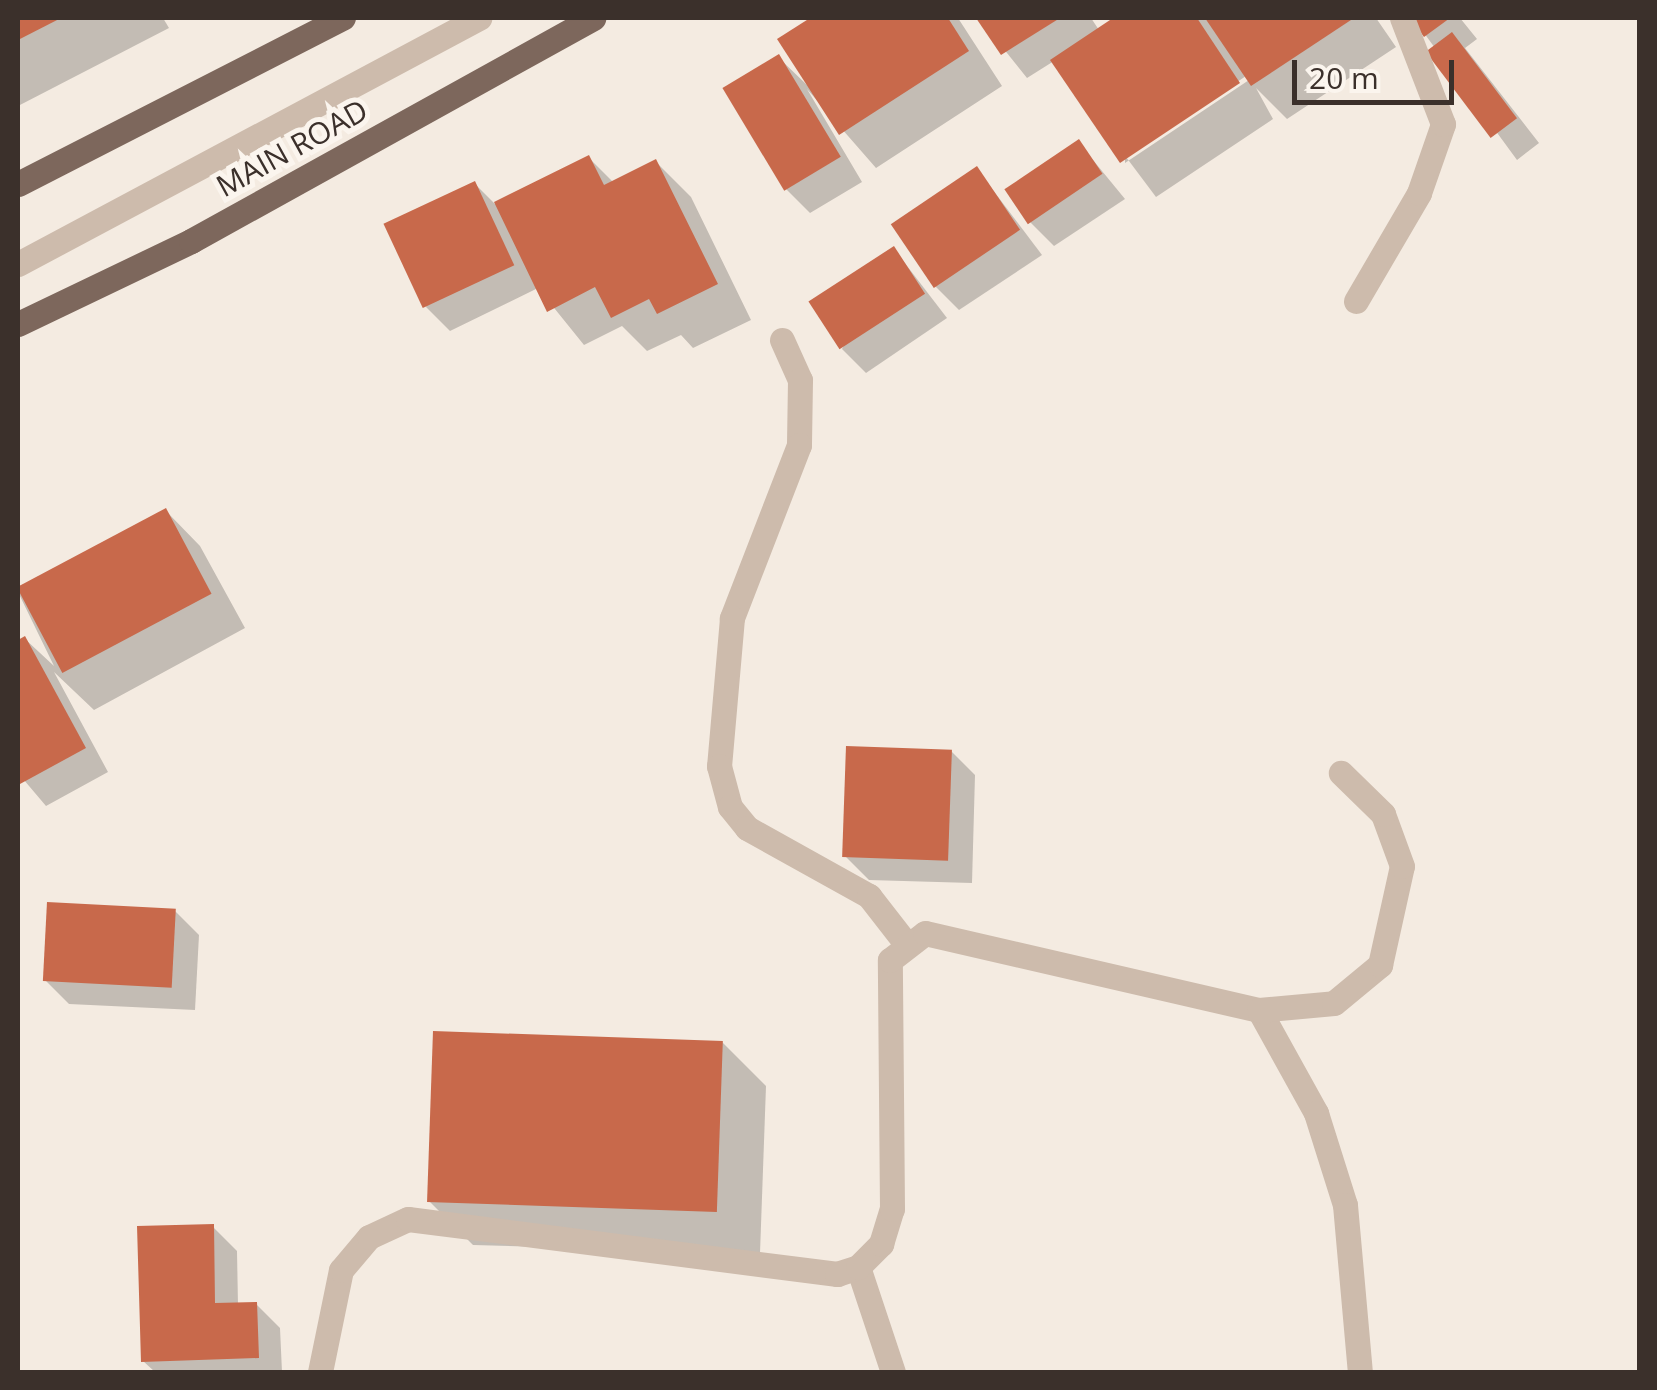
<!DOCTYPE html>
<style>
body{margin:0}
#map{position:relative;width:1657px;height:1390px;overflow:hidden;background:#f4ebe1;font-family:"Open Sans",sans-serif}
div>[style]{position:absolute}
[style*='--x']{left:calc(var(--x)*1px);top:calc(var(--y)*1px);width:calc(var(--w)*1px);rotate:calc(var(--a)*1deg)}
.shadow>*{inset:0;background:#0003}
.building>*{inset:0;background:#c8694b;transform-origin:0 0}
.service>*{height:25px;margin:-12.5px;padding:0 12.5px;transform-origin:12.5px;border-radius:12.5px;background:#cdbbac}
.minor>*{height:25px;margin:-12.5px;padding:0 12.5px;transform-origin:12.5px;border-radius:12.5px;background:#cdbbac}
.primary>*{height:25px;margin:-12.5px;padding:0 12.5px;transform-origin:12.5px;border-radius:12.5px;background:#7d675c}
span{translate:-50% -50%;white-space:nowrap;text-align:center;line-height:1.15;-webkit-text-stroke:10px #fbf5ee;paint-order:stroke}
.street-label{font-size:30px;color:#3b302b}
.frame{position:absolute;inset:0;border:20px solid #3b302b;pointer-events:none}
.scale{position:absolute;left:1292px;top:60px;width:162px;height:45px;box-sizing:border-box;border:5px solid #3b302b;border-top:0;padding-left:12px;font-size:30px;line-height:35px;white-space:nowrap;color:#3b302b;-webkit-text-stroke:8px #fbf5ee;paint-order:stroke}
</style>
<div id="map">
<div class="shadow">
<div style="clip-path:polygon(18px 18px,163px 18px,169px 28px,18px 106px)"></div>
<div style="clip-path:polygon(815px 18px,958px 18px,1002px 86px,876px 168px,807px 89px,862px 182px,810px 213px,786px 189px,778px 57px,808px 86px,780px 40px)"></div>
<div style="clip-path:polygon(evenodd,979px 18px,1091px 18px,1099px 30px,1117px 18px,1376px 18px,1396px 47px,1287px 119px,1256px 88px,1273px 119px,1156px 197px,1054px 61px,1027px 78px,979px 18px,1249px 74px,1252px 78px,1125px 163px,1125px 157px,1249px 74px)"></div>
<div style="clip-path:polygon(1413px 18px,1460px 18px,1477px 39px,1465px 48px,1539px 143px,1517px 160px)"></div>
<div style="clip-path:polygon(1079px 143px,1125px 199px,1054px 246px,1030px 222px)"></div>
<div style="clip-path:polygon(589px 158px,614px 183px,656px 162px,691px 197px,751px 320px,693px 348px,681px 335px,647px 351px,622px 326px,584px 345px,538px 288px,450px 331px,426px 307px,475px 184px,495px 204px)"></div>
<div style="clip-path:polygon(977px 169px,1042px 255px,959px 310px,935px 286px)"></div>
<div style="clip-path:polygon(894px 249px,947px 318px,866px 373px,842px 349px)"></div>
<div style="clip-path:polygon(166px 511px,200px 546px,245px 628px,94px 710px,54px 672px,108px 772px,46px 806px,18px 773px,18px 643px,25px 639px,54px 666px,18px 592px)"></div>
<div style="clip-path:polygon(951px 751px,975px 775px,972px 883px,869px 880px,845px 856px)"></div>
<div style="clip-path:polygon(175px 911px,199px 935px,195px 1010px,69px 1004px,45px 980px)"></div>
<div style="clip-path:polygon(722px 1042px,766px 1086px,760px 1253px,473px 1245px,429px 1201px)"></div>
<div style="clip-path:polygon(213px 1227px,237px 1251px,238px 1305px,256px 1304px,280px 1328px,282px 1372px,155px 1372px,143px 1361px)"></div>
</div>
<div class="building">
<div style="clip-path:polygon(18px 18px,61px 18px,18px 40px)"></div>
<div style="clip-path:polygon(810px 18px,948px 18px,969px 51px,839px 135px,777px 39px)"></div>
<div style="clip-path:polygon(976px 18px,1060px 18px,1001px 55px)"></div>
<div style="clip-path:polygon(1113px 18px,1197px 18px,1240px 83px,1120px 163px,1050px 60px)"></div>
<div style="clip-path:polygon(1205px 18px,1354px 18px,1251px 86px)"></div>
<div style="clip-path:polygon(1410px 18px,1450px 18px,1424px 37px)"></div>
<div style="left:1452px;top:32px;width:108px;height:33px;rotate:53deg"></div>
<div style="left:779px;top:54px;width:120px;height:66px;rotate:59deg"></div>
<div style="left:1079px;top:139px;width:42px;height:90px;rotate:56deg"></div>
<div style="clip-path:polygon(589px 155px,604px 185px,656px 159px,718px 284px,657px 314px,649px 299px,611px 318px,595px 287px,547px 312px,494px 202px)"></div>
<div style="left:977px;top:166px;width:77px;height:104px;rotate:56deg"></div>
<div style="left:475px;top:181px;width:93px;height:101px;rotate:65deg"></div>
<div style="left:894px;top:246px;width:57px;height:102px;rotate:57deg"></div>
<div style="left:166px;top:508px;width:97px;height:169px;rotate:62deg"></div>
<div style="clip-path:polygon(25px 636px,86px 748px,20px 784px,18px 640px)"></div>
<div style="left:846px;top:746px;width:106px;height:111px;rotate:2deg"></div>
<div style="left:47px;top:902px;width:129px;height:79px;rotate:3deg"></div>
<div style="left:433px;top:1031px;width:290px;height:171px;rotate:2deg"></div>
<div style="clip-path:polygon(214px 1224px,215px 1303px,257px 1302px,259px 1358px,141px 1362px,137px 1226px)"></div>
</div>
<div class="service">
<div style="--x:18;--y:264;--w:523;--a:-28.09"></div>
<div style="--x:1356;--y:301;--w:125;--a:-59.7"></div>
<div style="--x:1419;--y:193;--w:73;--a:-70.8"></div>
<div style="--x:1443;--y:124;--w:114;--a:-111.1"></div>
</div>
<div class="minor">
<div style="--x:782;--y:340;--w:44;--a:65.8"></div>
<div style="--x:800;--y:380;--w:65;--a:90.9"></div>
<div style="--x:799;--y:445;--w:186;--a:111.2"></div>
<div style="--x:732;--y:618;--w:149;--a:95"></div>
<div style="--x:719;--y:766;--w:42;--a:75"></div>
<div style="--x:730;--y:807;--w:27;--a:51"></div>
<div style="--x:747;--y:828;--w:140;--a:29.1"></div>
<div style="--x:869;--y:896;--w:57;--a:52.1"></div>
<div style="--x:1259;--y:1010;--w:118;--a:61"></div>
<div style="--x:1316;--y:1113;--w:96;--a:72.5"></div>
<div style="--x:1345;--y:1205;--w:168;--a:84.9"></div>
<div style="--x:858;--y:1267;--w:111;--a:71.6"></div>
<div style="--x:320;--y:1372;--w:104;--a:-78.4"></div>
<div style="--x:341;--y:1270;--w:43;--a:-49.7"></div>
<div style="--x:369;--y:1237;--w:43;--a:-24.8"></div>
<div style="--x:408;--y:1219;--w:433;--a:7.3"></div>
<div style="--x:837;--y:1274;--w:22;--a:-18"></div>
<div style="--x:858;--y:1267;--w:33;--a:-45"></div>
<div style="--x:881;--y:1244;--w:37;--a:-73"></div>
<div style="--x:892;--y:1209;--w:249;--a:-90.5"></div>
<div style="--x:890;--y:960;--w:44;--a:-37.6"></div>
<div style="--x:925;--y:933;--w:343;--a:13"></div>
<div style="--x:1259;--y:1010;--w:75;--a:-5.3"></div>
<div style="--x:1334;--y:1003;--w:60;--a:-39.6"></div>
<div style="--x:1380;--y:965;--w:101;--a:-77.5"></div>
<div style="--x:1402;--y:866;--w:55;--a:-110.1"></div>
<div style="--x:1383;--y:814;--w:59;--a:-135.7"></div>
</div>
<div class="primary">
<div style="--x:18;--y:184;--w:365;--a:-27.1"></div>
<div style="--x:18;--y:324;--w:192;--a:-25.6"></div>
<div style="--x:191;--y:241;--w:460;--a:-29"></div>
</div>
<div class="street-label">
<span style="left:292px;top:148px;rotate:-29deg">MAIN ROAD</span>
</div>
<div class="frame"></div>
<div class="scale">20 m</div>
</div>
